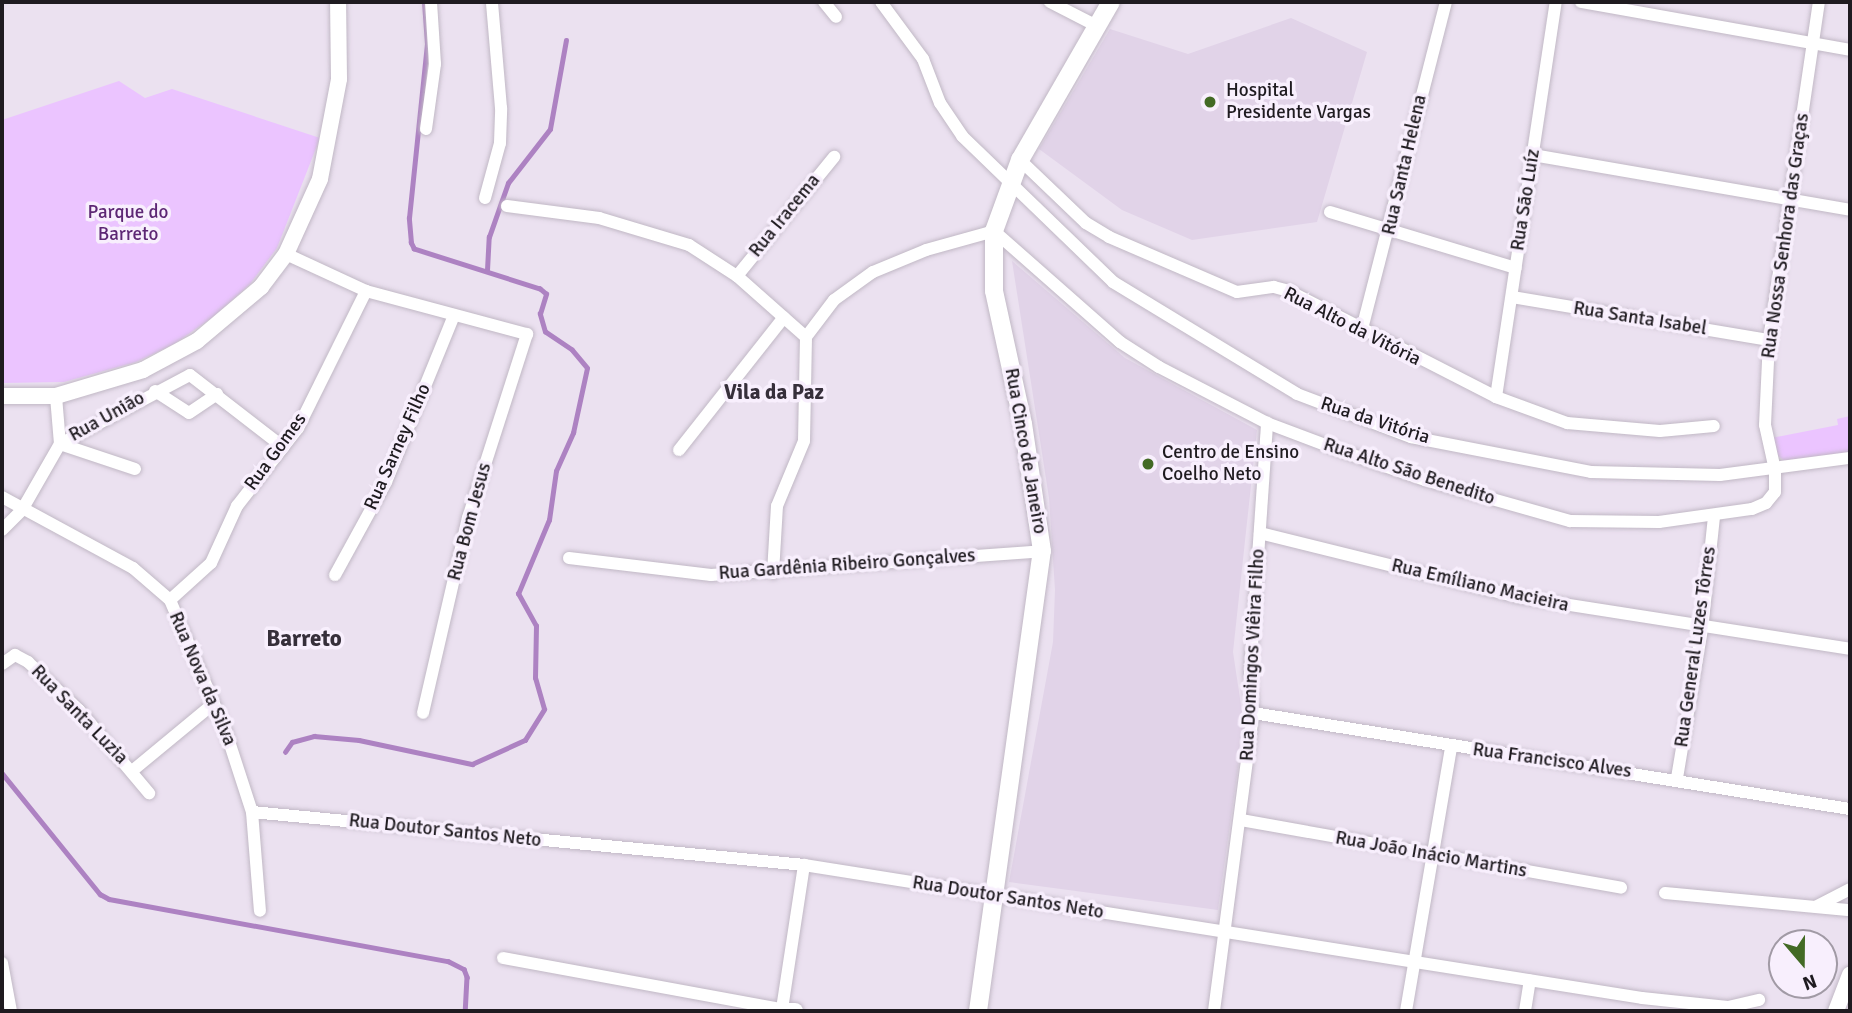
<!DOCTYPE html>
<meta charset="utf-8">
<style>
body{margin:0}
#map{position:relative;width:1852px;height:1013px;overflow:hidden;background:#ebe1f0;font-family:Signika,sans-serif}
div>[style]{position:absolute}
[style*='--x']{left:calc(var(--x)*1px);top:calc(var(--y)*1px);width:calc(var(--w)*1px);rotate:calc(var(--a)*1deg)}
.built>*{inset:0;background:#e1d3e8}
.green>*{inset:0;background:#ebc4ff}
.stream>*{height:4.5px;margin:-2.25px;padding:0 2.25px;transform-origin:2.25px;border-radius:2.25px;background:#ad82c2}
.roads{filter:drop-shadow(0 0 2px #c1b8c5) drop-shadow(0 0 2px #c1b8c5)}
.minor>*{height:12px;margin:-6px;padding:0 6px;transform-origin:6px;border-radius:6px;background:#fff}
.tertiary>*{height:16px;margin:-8px;padding:0 8px;transform-origin:8px;border-radius:8px;background:#fff}
.secondary>*{height:18px;margin:-9px;padding:0 9px;transform-origin:9px;border-radius:9px;background:#fff}
.dots>*{width:19px;height:19px;translate:-50% -50%;box-sizing:border-box;border:4px solid #f8effd;border-radius:50%}
span{translate:-50% -50%;white-space:nowrap;text-align:center;line-height:1.15;-webkit-text-stroke:7px #f8effd;paint-order:stroke}
.poi-label{font-size:19px;color:#1f1b20}
.left{translate:0 -50%;text-align:left}
.street-label{font-size:19px;color:#1f1b20}
.park-label{font-size:19px;color:#5d2774}
.neighbourhood-label{font-size:21px;color:#362f3a;font-weight:700}
.quarter-label{font-size:23px;color:#362f3a;font-weight:700}
.frame{position:absolute;inset:0;border:4px solid #1f1b20;pointer-events:none}
.north{position:absolute;left:1768px;top:929px;width:70px;height:70px;box-sizing:border-box;background:#f8effd;border:2px solid #a19aa5;border-radius:50%;rotate:160deg;font-size:19px;font-weight:700;line-height:28px;text-align:center;color:#1f1b20}
.north::after{content:'';display:block;margin:auto;width:24px;height:32px;background:#436a25;clip-path:polygon(50% 0,100% 100%,50% 72%,0 100%)}
</style>
<div id="map">
<div class="built">
<div style="clip-path:polygon(1291px 18px,1367px 52px,1317px 222px,1192px 240px,1122px 210px,1039px 149px,1110px 29px,1188px 54px)"></div>
<div style="clip-path:polygon(1012px 261px,1125px 358px,1257px 430px,1233px 652px,1244px 725px,1218px 910px,1009px 882px,1053px 642px,1055px 590px,1049px 498px)"></div>
</div>
<div class="green">
<div style="clip-path:polygon(119px 81px,145px 98px,172px 89px,320px 138px,277px 248px,250px 284px,213px 317px,174px 344px,136px 362px,64px 382px,2px 383px,2px 120px)"></div>
<div style="clip-path:polygon(1850px 416px,1850px 454px,1786px 462px,1777px 455px,1771px 438px,1838px 425px,1837px 419px)"></div>
</div>
<div class="stream">
<div style="--x:487;--y:270;--w:33;--a:-87"></div>
<div style="--x:489;--y:237;--w:57;--a:-70.6"></div>
<div style="--x:508;--y:183;--w:68;--a:-52.1"></div>
<div style="--x:550;--y:129;--w:90;--a:-79.8"></div>
<div style="--x:285;--y:752;--w:12;--a:-55"></div>
<div style="--x:292;--y:742;--w:23;--a:-15"></div>
<div style="--x:314;--y:736;--w:45;--a:5.1"></div>
<div style="--x:359;--y:740;--w:116;--a:12"></div>
<div style="--x:472;--y:764;--w:58;--a:-24.4"></div>
<div style="--x:525;--y:740;--w:36;--a:-58"></div>
<div style="--x:544;--y:709;--w:32;--a:-106"></div>
<div style="--x:535;--y:678;--w:52;--a:-88.9"></div>
<div style="--x:536;--y:626;--w:37;--a:-119"></div>
<div style="--x:518;--y:594;--w:80;--a:-67.3"></div>
<div style="--x:549;--y:520;--w:49;--a:-81.9"></div>
<div style="--x:556;--y:471;--w:42;--a:-65.9"></div>
<div style="--x:573;--y:433;--w:66;--a:-77.8"></div>
<div style="--x:587;--y:368;--w:23;--a:-130"></div>
<div style="--x:572;--y:350;--w:32;--a:-146"></div>
<div style="--x:545;--y:332;--w:19;--a:-106"></div>
<div style="--x:540;--y:314;--w:21;--a:-73"></div>
<div style="--x:546;--y:294;--w:8;--a:-140"></div>
<div style="--x:540;--y:289;--w:132;--a:-162.4"></div>
<div style="--x:414;--y:249;--w:7;--a:-117"></div>
<div style="--x:411;--y:243;--w:25;--a:-95"></div>
<div style="--x:409;--y:218;--w:175;--a:-84.1"></div>
<div style="--x:427;--y:44;--w:42;--a:-94.1"></div>
<div style="--x:2;--y:773;--w:156;--a:51"></div>
<div style="--x:100;--y:894;--w:10;--a:29"></div>
<div style="--x:109;--y:899;--w:345;--a:10.4"></div>
<div style="--x:448;--y:961;--w:18;--a:27"></div>
<div style="--x:464;--y:969;--w:9;--a:69"></div>
<div style="--x:467;--y:977;--w:34;--a:93"></div>
</div>
<div class="roads">
<div class="minor">
<div style="--x:824;--y:2;--w:19;--a:51"></div>
<div style="--x:881;--y:2;--w:71;--a:53.6"></div>
<div style="--x:923;--y:59;--w:47;--a:68.9"></div>
<div style="--x:940;--y:103;--w:40;--a:56"></div>
<div style="--x:962;--y:136;--w:210;--a:44"></div>
<div style="--x:1113;--y:282;--w:215;--a:31.3"></div>
<div style="--x:1297;--y:394;--w:122;--a:20.7"></div>
<div style="--x:1411;--y:437;--w:183;--a:11"></div>
<div style="--x:1591;--y:472;--w:129;--a:1.3"></div>
<div style="--x:1720;--y:475;--w:131;--a:-7.5"></div>
<div style="--x:1050;--y:2;--w:53;--a:27.1"></div>
<div style="--x:1581;--y:2;--w:273;--a:10.1"></div>
<div style="--x:426;--y:129;--w:66;--a:-82.1"></div>
<div style="--x:435;--y:64;--w:62;--a:-93.7"></div>
<div style="--x:1533;--y:155;--w:322;--a:9.8"></div>
<div style="--x:1020;--y:160;--w:91;--a:43.7"></div>
<div style="--x:1086;--y:223;--w:27;--a:31"></div>
<div style="--x:1109;--y:237;--w:139;--a:23.3"></div>
<div style="--x:1237;--y:292;--w:37;--a:-8"></div>
<div style="--x:1274;--y:287;--w:16;--a:15"></div>
<div style="--x:1289;--y:291;--w:233;--a:27.1"></div>
<div style="--x:1496;--y:397;--w:76;--a:20.1"></div>
<div style="--x:1567;--y:423;--w:93;--a:4.9"></div>
<div style="--x:1660;--y:431;--w:54;--a:-5.3"></div>
<div style="--x:485;--y:198;--w:57;--a:-74.7"></div>
<div style="--x:500;--y:143;--w:35;--a:-88"></div>
<div style="--x:501;--y:108;--w:106;--a:-94.9"></div>
<div style="--x:507;--y:206;--w:93;--a:7.4"></div>
<div style="--x:599;--y:218;--w:94;--a:16.7"></div>
<div style="--x:689;--y:245;--w:57;--a:32.9"></div>
<div style="--x:737;--y:276;--w:92;--a:41.5"></div>
<div style="--x:1330;--y:212;--w:194;--a:16.8"></div>
<div style="--x:286;--y:254;--w:88;--a:24.8"></div>
<div style="--x:366;--y:291;--w:167;--a:15"></div>
<div style="--x:527;--y:334;--w:193;--a:107.8"></div>
<div style="--x:468;--y:518;--w:200;--a:103"></div>
<div style="--x:737;--y:276;--w:154;--a:-50.8"></div>
<div style="--x:1512;--y:297;--w:261;--a:9.5"></div>
<div style="--x:1362;--y:329;--w:338;--a:-75.6"></div>
<div style="--x:806;--y:337;--w:46;--a:-52.9"></div>
<div style="--x:834;--y:300;--w:48;--a:-35.7"></div>
<div style="--x:873;--y:272;--w:57;--a:-22.5"></div>
<div style="--x:926;--y:250;--w:71;--a:-15.6"></div>
<div style="--x:994;--y:231;--w:168;--a:41.4"></div>
<div style="--x:1120;--y:342;--w:46;--a:32.7"></div>
<div style="--x:1159;--y:367;--w:122;--a:27.4"></div>
<div style="--x:1267;--y:423;--w:79;--a:20.7"></div>
<div style="--x:1341;--y:451;--w:89;--a:19"></div>
<div style="--x:1425;--y:480;--w:151;--a:15.8"></div>
<div style="--x:1570;--y:521;--w:89;--a:0.6"></div>
<div style="--x:1659;--y:522;--w:94;--a:-8"></div>
<div style="--x:1752;--y:509;--w:15;--a:-23"></div>
<div style="--x:1766;--y:503;--w:14;--a:-51"></div>
<div style="--x:1775;--y:492;--w:22;--a:-90"></div>
<div style="--x:1775;--y:470;--w:46;--a:-102.5"></div>
<div style="--x:1765;--y:425;--w:85;--a:-87.3"></div>
<div style="--x:1769;--y:340;--w:342;--a:-81.6"></div>
<div style="--x:155;--y:391;--w:40;--a:32.9"></div>
<div style="--x:189;--y:413;--w:34;--a:-34"></div>
<div style="--x:1496;--y:397;--w:400;--a:-81.4"></div>
<div style="--x:60;--y:444;--w:147;--a:-28"></div>
<div style="--x:190;--y:375;--w:118;--a:37.7"></div>
<div style="--x:60;--y:444;--w:79;--a:18.4"></div>
<div style="--x:679;--y:450;--w:169;--a:-51.7"></div>
<div style="--x:2;--y:497;--w:149;--a:28.5"></div>
<div style="--x:133;--y:568;--w:49;--a:40.9"></div>
<div style="--x:170;--y:600;--w:143;--a:67"></div>
<div style="--x:226;--y:732;--w:84;--a:72"></div>
<div style="--x:252;--y:812;--w:99;--a:85.4"></div>
<div style="--x:2;--y:530;--w:28;--a:-45"></div>
<div style="--x:22;--y:510;--w:76;--a:-60.1"></div>
<div style="--x:60;--y:444;--w:48;--a:-94.8"></div>
<div style="--x:1260;--y:533;--w:267;--a:13.9"></div>
<div style="--x:1519;--y:597;--w:335;--a:8.9"></div>
<div style="--x:569;--y:558;--w:143;--a:6.8"></div>
<div style="--x:711;--y:575;--w:332;--a:-4.1"></div>
<div style="--x:773;--y:573;--w:67;--a:-86.6"></div>
<div style="--x:777;--y:506;--w:70;--a:-67.4"></div>
<div style="--x:804;--y:441;--w:104;--a:-88.9"></div>
<div style="--x:335;--y:575;--w:106;--a:-61.3"></div>
<div style="--x:386;--y:482;--w:180;--a:-67.8"></div>
<div style="--x:170;--y:600;--w:55;--a:-42.1"></div>
<div style="--x:211;--y:563;--w:63;--a:-65.5"></div>
<div style="--x:237;--y:506;--w:99;--a:-52"></div>
<div style="--x:298;--y:428;--w:153;--a:-63.6"></div>
<div style="--x:2;--y:664;--w:16;--a:-35"></div>
<div style="--x:15;--y:655;--w:15;--a:28"></div>
<div style="--x:28;--y:662;--w:70;--a:43.3"></div>
<div style="--x:79;--y:710;--w:109;--a:49.9"></div>
<div style="--x:1253;--y:713;--w:605;--a:9.14"></div>
<div style="--x:132;--y:771;--w:105;--a:-39.6"></div>
<div style="--x:1677;--y:778;--w:151;--a:-80.5"></div>
<div style="--x:1702;--y:629;--w:113;--a:-83.9"></div>
<div style="--x:252;--y:812;--w:555;--a:5.48"></div>
<div style="--x:804;--y:865;--w:848;--a:9.02"></div>
<div style="--x:1642;--y:998;--w:86;--a:6"></div>
<div style="--x:1728;--y:1007;--w:32;--a:-13"></div>
<div style="--x:1241;--y:820;--w:386;--a:10.1"></div>
<div style="--x:1665;--y:893;--w:186;--a:5.3"></div>
<div style="--x:1817;--y:906;--w:37;--a:-27"></div>
<div style="--x:503;--y:958;--w:284;--a:10.4"></div>
<div style="--x:782;--y:1009;--w:146;--a:-81.3"></div>
<div style="--x:2;--y:963;--w:49;--a:79.4"></div>
<div style="--x:1214;--y:1011;--w:301;--a:-82.5"></div>
<div style="--x:1253;--y:713;--w:39;--a:-94"></div>
<div style="--x:1250;--y:674;--w:252;--a:-86.1"></div>
<div style="--x:1406;--y:1011;--w:268;--a:-80.3"></div>
<div style="--x:1525;--y:1011;--w:31;--a:-81"></div>
</div>
<div class="tertiary">
<div style="--x:2;--y:396;--w:54;--a:0"></div>
<div style="--x:56;--y:396;--w:91;--a:-16.6"></div>
<div style="--x:143;--y:370;--w:61;--a:-28.2"></div>
<div style="--x:197;--y:341;--w:84;--a:-40.2"></div>
<div style="--x:261;--y:287;--w:41;--a:-52.9"></div>
<div style="--x:286;--y:254;--w:82;--a:-65.6"></div>
<div style="--x:320;--y:179;--w:102;--a:-79.2"></div>
<div style="--x:339;--y:79;--w:77;--a:-90.7"></div>
<div style="--x:782;--y:1011;--w:13;--a:0"></div>
<div style="--x:1836;--y:1011;--w:39;--a:-69"></div>
</div>
<div class="secondary">
<div style="--x:978;--y:1011;--w:464;--a:-82.1"></div>
<div style="--x:1042;--y:551;--w:128;--a:-98.5"></div>
<div style="--x:1023;--y:424;--w:136;--a:-102.3"></div>
<div style="--x:994;--y:291;--w:60;--a:-90"></div>
<div style="--x:994;--y:231;--w:76;--a:-69.9"></div>
<div style="--x:1020;--y:160;--w:182;--a:-60.1"></div>
</div>
</div>
<div class="dots">
<div style="left:1210px;top:102px;background:#436a25"></div>
<div style="left:1148px;top:464px;background:#436a25"></div>
</div>
<div class="poi-label">
<span class="left" style="left:1226px;top:102px">Hospital<br>Presidente Vargas</span>
<span class="left" style="left:1162px;top:464px">Centro de Ensino<br>Coelho Neto</span>
</div>
<div class="street-label">
<span style="left:1405px;top:165px;rotate:-77deg">Rua Santa Helena</span>
<span style="left:1526px;top:200px;rotate:-81deg">Rua São Luíz</span>
<span style="left:785px;top:216px;rotate:-51deg">Rua Iracema</span>
<span style="left:1786px;top:236px;rotate:-82deg">Rua Nossa Senhora das Graças</span>
<span style="left:1640px;top:319px;rotate:9deg">Rua Santa Isabel</span>
<span style="left:1352px;top:327px;rotate:27deg">Rua Alto da Vitória</span>
<span style="left:107px;top:417px;rotate:-29deg">Rua União</span>
<span style="left:1375px;top:421px;rotate:18deg">Rua da Vitória</span>
<span style="left:398px;top:447px;rotate:-66deg">Rua Sarney Filho</span>
<span style="left:1025px;top:451px;rotate:80deg">Rua Cinco de Janeiro</span>
<span style="left:276px;top:452px;rotate:-54deg">Rua Gomes</span>
<span style="left:1409px;top:472px;rotate:18deg">Rua Alto São Benedito</span>
<span style="left:470px;top:522px;rotate:-75deg">Rua Bom Jesus</span>
<span style="left:847px;top:565px;rotate:-4deg">Rua Gardênia Ribeiro Gonçalves</span>
<span style="left:1480px;top:586px;rotate:13deg">Rua Emíliano Macieira</span>
<span style="left:1696px;top:647px;rotate:-82deg">Rua General Luzes Tôrres</span>
<span style="left:1253px;top:655px;rotate:-87deg">Rua Domingos Viêira Filho</span>
<span style="left:202px;top:679px;rotate:67deg">Rua Nova da Silva</span>
<span style="left:79px;top:715px;rotate:46deg">Rua Santa Luzia</span>
<span style="left:1552px;top:761px;rotate:8deg">Rua Francisco Alves</span>
<span style="left:445px;top:831px;rotate:6deg">Rua Doutor Santos Neto</span>
<span style="left:1431px;top:855px;rotate:10deg">Rua João Inácio Martins</span>
<span style="left:1008px;top:898px;rotate:9deg">Rua Doutor Santos Neto</span>
</div>
<div class="park-label">
<span style="left:128px;top:224px">Parque do<br>Barreto</span>
</div>
<div class="neighbourhood-label">
<span style="left:774px;top:392px">Vila da Paz</span>
</div>
<div class="quarter-label">
<span style="left:304px;top:639px">Barreto</span>
</div>
<div class="frame"></div>
<div class="north">N</div>
</div>
